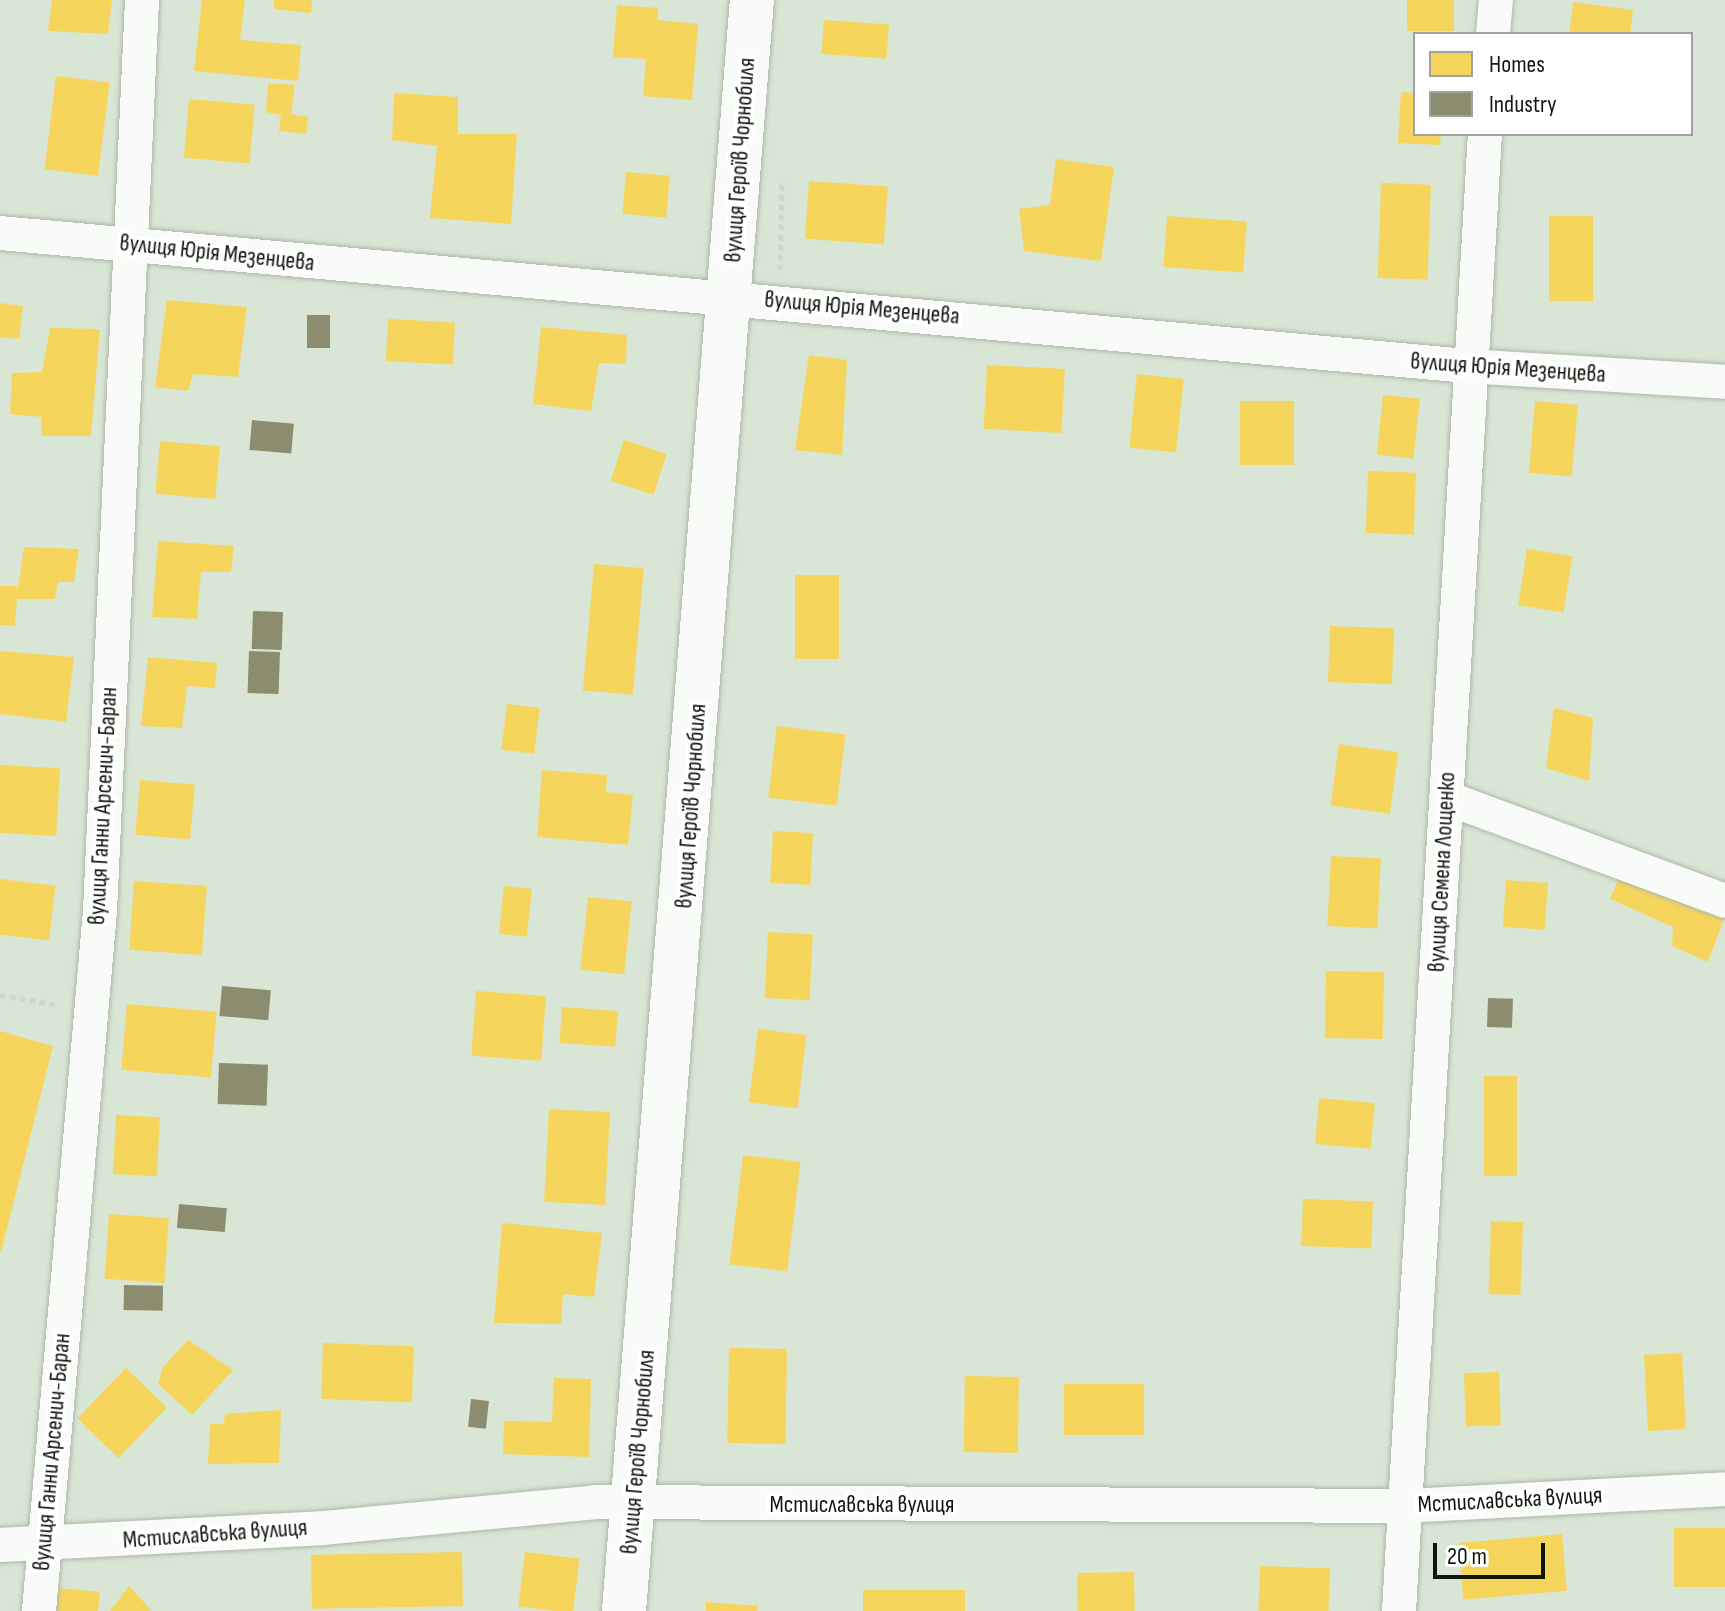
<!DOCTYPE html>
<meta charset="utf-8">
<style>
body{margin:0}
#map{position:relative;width:1725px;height:1611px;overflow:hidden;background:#d9e6d5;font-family:"Sofia Sans Condensed",sans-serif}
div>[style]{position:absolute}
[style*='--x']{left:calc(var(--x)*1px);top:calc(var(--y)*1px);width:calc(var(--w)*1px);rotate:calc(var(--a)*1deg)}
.homes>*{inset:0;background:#f6d55c;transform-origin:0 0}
.industry>*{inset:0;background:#8c8c6e;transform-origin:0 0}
.path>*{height:5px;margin-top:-2.5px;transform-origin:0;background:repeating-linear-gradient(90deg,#d1d5d0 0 6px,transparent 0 10px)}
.roads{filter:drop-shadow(0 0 2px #adb7aa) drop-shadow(0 0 2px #adb7aa)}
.minor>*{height:34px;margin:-17px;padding:0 17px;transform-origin:17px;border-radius:17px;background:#f9fbf9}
.secondary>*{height:44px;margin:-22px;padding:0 22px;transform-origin:22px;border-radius:22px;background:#f9fbf9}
span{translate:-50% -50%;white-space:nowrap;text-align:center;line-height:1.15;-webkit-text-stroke:8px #fff;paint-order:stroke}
.street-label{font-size:24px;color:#10180e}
.legend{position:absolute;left:1413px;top:32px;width:280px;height:104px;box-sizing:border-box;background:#fff;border:2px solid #9fa39f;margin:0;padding:10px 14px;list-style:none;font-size:24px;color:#10180e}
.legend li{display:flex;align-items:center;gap:16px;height:40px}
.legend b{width:40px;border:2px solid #9fa39f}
.scale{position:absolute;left:1433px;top:1543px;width:112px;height:36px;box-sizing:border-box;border:4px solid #10180e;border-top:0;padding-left:10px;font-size:24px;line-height:28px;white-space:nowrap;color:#10180e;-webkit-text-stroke:6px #fff;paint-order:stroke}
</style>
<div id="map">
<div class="homes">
<div style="clip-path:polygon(52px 0,112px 0,108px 34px,48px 31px)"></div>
<div style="clip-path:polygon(202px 0,245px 0,240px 40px,301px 45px,298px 81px,194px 71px)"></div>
<div style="clip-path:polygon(274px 0,312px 0,311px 13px,274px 9px)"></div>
<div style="left:1407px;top:0;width:47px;height:31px"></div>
<div style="clip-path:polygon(1573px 2px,1633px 10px,1630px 34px,1569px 34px)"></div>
<div style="clip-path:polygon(617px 5px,658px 8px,657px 20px,698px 24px,692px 100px,643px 96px,646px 59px,613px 57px)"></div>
<div style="left:824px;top:20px;width:65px;height:34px;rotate:4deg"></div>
<div style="left:56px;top:76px;width:54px;height:94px;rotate:7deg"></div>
<div style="clip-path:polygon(268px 83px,295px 85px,291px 114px,308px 117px,306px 134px,279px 131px,281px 115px,266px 112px)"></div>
<div style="clip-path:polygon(1401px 92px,1415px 93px,1415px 134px,1441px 134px,1440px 145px,1398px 143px)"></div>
<div style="clip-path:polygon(394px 93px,458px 97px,458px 134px,517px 134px,511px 224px,430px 218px,437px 146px,392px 140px)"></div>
<div style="left:189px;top:99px;width:66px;height:59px;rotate:5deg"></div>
<div style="clip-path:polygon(1056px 159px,1114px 167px,1101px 261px,1024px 251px,1019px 209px,1050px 205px)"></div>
<div style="left:626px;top:172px;width:44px;height:42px;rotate:5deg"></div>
<div style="left:809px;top:181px;width:79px;height:58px;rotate:4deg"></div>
<div style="left:1381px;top:183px;width:50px;height:95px;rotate:2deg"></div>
<div style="left:1167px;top:216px;width:80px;height:51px;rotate:4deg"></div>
<div style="left:1549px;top:216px;width:44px;height:85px"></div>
<div style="clip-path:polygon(167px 300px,247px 307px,238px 377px,193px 374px,188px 391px,155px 387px)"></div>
<div style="clip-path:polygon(0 303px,23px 306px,19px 339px,0 337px)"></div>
<div style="left:388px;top:319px;width:67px;height:42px;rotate:3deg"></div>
<div style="clip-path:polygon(541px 327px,627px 335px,626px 364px,599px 363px,591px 411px,533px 404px)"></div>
<div style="clip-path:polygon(50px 328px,100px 329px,91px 436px,41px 436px,42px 417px,10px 414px,12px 373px,42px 372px)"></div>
<div style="clip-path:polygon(809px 355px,847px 360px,842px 455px,795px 450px)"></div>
<div style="left:987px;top:365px;width:78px;height:64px;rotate:3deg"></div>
<div style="left:1137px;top:374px;width:47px;height:74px;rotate:6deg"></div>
<div style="left:1383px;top:395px;width:37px;height:60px;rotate:6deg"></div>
<div style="left:1240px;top:401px;width:54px;height:64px"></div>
<div style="left:1535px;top:401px;width:43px;height:72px;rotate:5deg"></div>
<div style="left:624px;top:440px;width:45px;height:43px;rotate:18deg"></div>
<div style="left:160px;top:441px;width:60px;height:53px;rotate:5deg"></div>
<div style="left:1368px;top:471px;width:48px;height:62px;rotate:2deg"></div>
<div style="clip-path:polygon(158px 541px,234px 546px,231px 572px,201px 572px,197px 619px,152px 617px)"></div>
<div style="clip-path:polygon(24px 547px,79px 549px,74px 582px,58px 582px,55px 599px,17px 599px,15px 626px,0 625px,0 586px,17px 586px,17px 595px)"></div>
<div style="left:1527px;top:549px;width:46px;height:57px;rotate:9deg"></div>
<div style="left:594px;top:564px;width:50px;height:127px;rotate:5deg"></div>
<div style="left:795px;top:575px;width:44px;height:84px"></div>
<div style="left:1330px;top:626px;width:64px;height:56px;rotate:2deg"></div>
<div style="clip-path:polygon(0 651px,74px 657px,66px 722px,0 714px)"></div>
<div style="clip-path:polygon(148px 657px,217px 663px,215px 688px,187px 686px,182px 728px,141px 726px)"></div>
<div style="left:507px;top:704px;width:33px;height:46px;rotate:7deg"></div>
<div style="clip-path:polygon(1554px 708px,1593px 718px,1589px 781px,1546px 768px)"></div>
<div style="left:777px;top:726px;width:69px;height:72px;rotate:7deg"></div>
<div style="left:1339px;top:744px;width:60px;height:62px;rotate:8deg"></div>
<div style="left:0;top:765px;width:60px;height:68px;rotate:3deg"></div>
<div style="clip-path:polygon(542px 770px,607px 775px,606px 792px,633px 795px,628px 845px,537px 837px)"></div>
<div style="left:140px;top:780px;width:55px;height:55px;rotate:5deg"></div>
<div style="left:773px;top:831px;width:40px;height:52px;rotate:3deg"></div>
<div style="left:1331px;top:856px;width:50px;height:70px;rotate:3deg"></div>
<div style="clip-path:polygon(1622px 871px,1725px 916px,1708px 962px,1672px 946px,1673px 927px,1610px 899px)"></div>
<div style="left:0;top:879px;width:56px;height:55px;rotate:7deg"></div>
<div style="left:1506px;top:880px;width:42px;height:47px;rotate:4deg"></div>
<div style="left:134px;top:881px;width:73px;height:69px;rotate:4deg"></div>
<div style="left:504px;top:886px;width:28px;height:48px;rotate:6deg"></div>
<div style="left:588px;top:897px;width:44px;height:73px;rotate:6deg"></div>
<div style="left:768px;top:932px;width:45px;height:66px;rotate:3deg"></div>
<div style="left:1326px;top:971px;width:58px;height:67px;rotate:1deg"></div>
<div style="left:476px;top:991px;width:70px;height:65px;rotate:4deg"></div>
<div style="left:127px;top:1004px;width:90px;height:66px;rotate:5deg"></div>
<div style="left:562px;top:1007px;width:56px;height:36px;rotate:4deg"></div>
<div style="left:758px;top:1029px;width:49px;height:74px;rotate:7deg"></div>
<div style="clip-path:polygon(0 1031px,53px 1046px,1px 1252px,0 1252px)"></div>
<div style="left:1484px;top:1076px;width:33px;height:100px"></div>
<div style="left:1319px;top:1098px;width:56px;height:46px;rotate:5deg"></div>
<div style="left:549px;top:1109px;width:61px;height:93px;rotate:3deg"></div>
<div style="left:116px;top:1115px;width:44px;height:59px;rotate:3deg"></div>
<div style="left:743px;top:1155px;width:58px;height:110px;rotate:7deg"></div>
<div style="left:1303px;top:1199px;width:70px;height:47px;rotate:2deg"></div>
<div style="left:109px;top:1214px;width:60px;height:65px;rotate:4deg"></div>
<div style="left:1491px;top:1221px;width:32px;height:73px;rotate:2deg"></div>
<div style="clip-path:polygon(502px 1223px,602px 1233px,594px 1297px,563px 1294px,561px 1324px,494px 1323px)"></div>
<div style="clip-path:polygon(188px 1340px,233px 1370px,192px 1415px,158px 1384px,163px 1367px)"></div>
<div style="left:323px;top:1343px;width:91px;height:56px;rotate:2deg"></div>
<div style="left:729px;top:1348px;width:58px;height:95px;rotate:1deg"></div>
<div style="left:1682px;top:1353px;width:76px;height:38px;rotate:87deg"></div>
<div style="left:126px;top:1368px;width:57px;height:70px;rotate:44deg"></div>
<div style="left:1499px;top:1372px;width:53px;height:35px;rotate:88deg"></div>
<div style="left:965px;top:1376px;width:54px;height:76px;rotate:1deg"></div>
<div style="clip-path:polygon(554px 1378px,591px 1379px,589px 1457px,503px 1454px,504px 1421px,552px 1422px)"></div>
<div style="left:1064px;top:1384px;width:80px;height:51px"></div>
<div style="clip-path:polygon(281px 1410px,279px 1463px,208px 1464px,210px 1424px,224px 1424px,225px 1414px)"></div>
<div style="left:1725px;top:1528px;width:59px;height:51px;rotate:90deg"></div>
<div style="left:1562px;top:1534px;width:57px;height:104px;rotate:85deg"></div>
<div style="left:462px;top:1552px;width:54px;height:151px;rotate:89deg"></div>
<div style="left:525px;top:1552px;width:55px;height:55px;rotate:7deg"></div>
<div style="left:1260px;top:1566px;width:70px;height:45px;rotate:2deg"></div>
<div style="left:1134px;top:1572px;width:39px;height:57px;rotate:89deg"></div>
<div style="clip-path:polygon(129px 1586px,152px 1611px,110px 1611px)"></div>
<div style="clip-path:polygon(59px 1588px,100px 1592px,98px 1611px,57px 1611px)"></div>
<div style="left:863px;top:1590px;width:102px;height:21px"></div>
<div style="clip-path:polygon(706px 1602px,758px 1606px,757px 1611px,706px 1611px)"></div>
</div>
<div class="industry">
<div style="left:307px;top:315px;width:23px;height:33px"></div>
<div style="left:252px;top:420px;width:42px;height:30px;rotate:5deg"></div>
<div style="left:253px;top:611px;width:30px;height:38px;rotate:2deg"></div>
<div style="left:249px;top:651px;width:31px;height:42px;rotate:2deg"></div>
<div style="left:222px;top:986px;width:49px;height:30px;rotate:5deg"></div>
<div style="left:1488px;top:998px;width:25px;height:29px;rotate:2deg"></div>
<div style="left:219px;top:1063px;width:49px;height:41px;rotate:2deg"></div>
<div style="left:179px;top:1204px;width:48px;height:24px;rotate:5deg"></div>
<div style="left:124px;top:1285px;width:39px;height:25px;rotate:1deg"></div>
<div style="left:471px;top:1399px;width:18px;height:28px;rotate:6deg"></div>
</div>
<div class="path">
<div style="--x:780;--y:270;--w:90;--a:-88.7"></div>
<div style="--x:0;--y:995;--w:59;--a:9.8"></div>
</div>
<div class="roads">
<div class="minor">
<div style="--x:1493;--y:34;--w:34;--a:-85"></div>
<div style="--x:0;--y:233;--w:1473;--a:5.18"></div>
<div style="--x:1467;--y:366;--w:258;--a:3.5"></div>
<div style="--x:1447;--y:798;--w:296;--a:20.3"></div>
<div style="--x:0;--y:1545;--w:323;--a:-3"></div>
<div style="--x:323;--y:1528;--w:274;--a:-5.4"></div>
<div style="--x:596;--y:1502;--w:809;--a:0.28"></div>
<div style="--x:1405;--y:1506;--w:320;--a:-3"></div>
<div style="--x:39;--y:1611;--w:703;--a:-85.02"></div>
<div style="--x:100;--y:911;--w:912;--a:-87.36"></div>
<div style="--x:1399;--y:1611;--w:1480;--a:-86.67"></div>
</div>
<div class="secondary">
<div style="--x:624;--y:1611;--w:1616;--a:-85.46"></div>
</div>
</div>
<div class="street-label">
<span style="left:740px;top:160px;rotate:-86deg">вулиця Героїв Чорнобиля</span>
<span style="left:217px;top:253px;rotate:6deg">вулиця Юрія Мезенцева</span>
<span style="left:862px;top:308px;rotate:5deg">вулиця Юрія Мезенцева</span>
<span style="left:1508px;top:368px;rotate:4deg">вулиця Юрія Мезенцева</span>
<span style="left:103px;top:806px;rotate:-87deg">вулиця Ганни Арсенич-Баран</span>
<span style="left:691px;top:806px;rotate:-86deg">вулиця Героїв Чорнобиля</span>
<span style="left:1442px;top:872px;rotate:-87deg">вулиця Семена Лощенко</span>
<span style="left:52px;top:1452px;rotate:-85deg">вулиця Ганни Арсенич-Баран</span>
<span style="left:638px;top:1452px;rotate:-85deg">вулиця Героїв Чорнобиля</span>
<span style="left:1510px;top:1500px;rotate:-3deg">Мстиславська вулиця</span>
<span style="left:862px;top:1505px">Мстиславська вулиця</span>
<span style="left:215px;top:1534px;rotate:-4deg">Мстиславська вулиця</span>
</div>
<ul class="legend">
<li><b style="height:22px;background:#f6d55c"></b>Homes</li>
<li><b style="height:22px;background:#8c8c6e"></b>Industry</li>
</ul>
<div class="scale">20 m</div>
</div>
